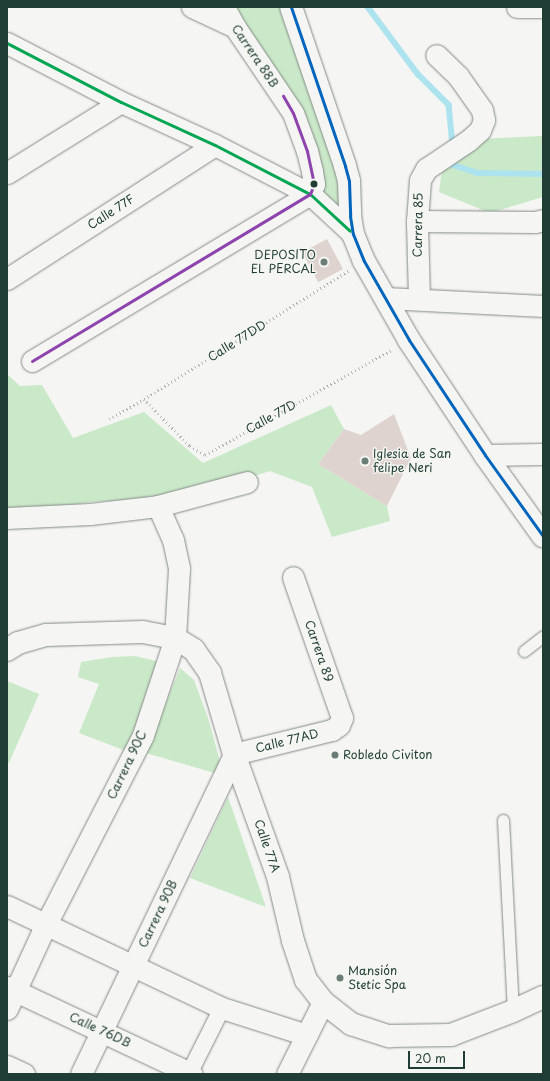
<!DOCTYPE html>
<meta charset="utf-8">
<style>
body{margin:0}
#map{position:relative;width:550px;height:1081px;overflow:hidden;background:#f5f5f3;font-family:"Playpen Sans",sans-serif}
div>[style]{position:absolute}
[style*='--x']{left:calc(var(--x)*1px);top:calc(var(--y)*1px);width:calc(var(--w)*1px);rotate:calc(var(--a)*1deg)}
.green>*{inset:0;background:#cae9c8}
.stream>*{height:5.5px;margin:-2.75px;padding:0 2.75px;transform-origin:2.75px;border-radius:2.75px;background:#ade3ef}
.building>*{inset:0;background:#ded3cf;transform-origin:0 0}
.path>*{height:2.5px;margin-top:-1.25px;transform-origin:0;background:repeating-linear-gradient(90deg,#b0b4b2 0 1px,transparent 0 4px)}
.roads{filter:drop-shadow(0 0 1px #858a88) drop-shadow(0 0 1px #858a88)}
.service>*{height:11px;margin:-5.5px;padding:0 5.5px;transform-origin:5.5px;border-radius:5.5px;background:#f5f5f3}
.pedestrian>*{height:16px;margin:-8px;padding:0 8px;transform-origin:8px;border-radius:8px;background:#f5f5f3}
.minor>*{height:21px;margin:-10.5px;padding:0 10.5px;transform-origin:10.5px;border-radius:10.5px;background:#f5f5f3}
.tertiary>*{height:22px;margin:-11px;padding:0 11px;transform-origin:11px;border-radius:11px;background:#f5f5f3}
.bus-1>*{height:3px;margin:-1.5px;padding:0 1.5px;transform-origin:1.5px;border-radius:1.5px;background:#0065bd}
.bus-2>*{height:3px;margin:-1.5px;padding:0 1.5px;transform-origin:1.5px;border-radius:1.5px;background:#00a651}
.bus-3>*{height:3px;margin:-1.5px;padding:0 1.5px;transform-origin:1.5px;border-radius:1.5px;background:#8e44ad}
.dots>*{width:11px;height:11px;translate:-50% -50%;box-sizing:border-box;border:2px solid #f6f6f2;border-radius:50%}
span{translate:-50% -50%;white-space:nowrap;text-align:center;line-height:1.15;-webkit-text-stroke:3px #f6f6f2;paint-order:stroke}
.street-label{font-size:12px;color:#1f3d34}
.poi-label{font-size:12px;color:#1f3d34}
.right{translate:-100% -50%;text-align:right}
.left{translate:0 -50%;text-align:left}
.frame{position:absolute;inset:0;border:8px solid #1f3d34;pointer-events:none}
.scale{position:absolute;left:408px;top:1051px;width:57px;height:18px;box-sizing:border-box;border:2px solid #1f3d34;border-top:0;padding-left:5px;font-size:12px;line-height:14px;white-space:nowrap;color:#1f3d34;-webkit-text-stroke:3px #f6f6f2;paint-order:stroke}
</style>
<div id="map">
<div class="green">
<div style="clip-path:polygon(224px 7px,291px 7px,350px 216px,310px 194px,307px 151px)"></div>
<div style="clip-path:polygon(543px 136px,543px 197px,490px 213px,439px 192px,443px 163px,477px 139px)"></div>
<div style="clip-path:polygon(7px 374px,20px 386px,42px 385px,73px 438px,144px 412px,203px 463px,331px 405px,344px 429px,318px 464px,387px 506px,390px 521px,332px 537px,312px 487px,270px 471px,203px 492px,155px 498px,91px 502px,48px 509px,7px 510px)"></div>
<div style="clip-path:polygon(135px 656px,160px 662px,126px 751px,79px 733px,99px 684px,78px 677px,81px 662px,112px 657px)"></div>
<div style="clip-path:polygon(180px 668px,194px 680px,208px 718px,221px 765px,218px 774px,146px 753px)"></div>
<div style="clip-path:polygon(7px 681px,39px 694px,9px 763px,7px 762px)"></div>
<div style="clip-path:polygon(228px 797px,266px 907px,190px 878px)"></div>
</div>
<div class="stream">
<div style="--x:368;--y:7;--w:84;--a:53.3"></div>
<div style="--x:418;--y:74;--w:44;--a:45"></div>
<div style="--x:449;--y:105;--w:40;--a:84.3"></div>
<div style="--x:453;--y:157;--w:8;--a:90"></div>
<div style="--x:453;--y:165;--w:26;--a:18"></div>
<div style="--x:478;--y:173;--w:65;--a:0.9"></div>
</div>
<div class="building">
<div style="left:327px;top:239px;width:34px;height:28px;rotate:62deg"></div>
<div style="clip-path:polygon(394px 414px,411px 458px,387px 506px,318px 464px,344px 429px,361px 435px)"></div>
</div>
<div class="path">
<div style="--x:144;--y:399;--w:66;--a:45.6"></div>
<div style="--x:190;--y:446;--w:17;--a:31"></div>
<div style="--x:205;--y:455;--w:214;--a:-29.4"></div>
<div style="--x:109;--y:419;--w:40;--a:-29.7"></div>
<div style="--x:144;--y:399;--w:241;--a:-32.1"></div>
</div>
<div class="roads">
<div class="service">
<div style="--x:524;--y:651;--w:24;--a:-38"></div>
<div style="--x:503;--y:820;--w:191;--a:87"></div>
</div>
<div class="pedestrian">
<div style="--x:189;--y:1074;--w:74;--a:-63.4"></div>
</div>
<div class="minor">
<div style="--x:192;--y:7;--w:47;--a:24.9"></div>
<div style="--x:517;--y:7;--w:26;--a:0"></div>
<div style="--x:7;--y:43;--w:128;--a:27.4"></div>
<div style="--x:121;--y:102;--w:103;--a:24.6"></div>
<div style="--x:215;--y:145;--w:107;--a:27.3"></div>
<div style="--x:310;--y:194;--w:59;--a:42.9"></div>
<div style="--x:7;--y:173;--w:134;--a:-31.9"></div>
<div style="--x:417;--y:221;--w:118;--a:0.5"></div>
<div style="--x:535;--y:222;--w:8;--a:-14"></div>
<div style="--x:7;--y:279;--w:247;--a:-32.8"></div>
<div style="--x:386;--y:298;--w:157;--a:2.9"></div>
<div style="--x:419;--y:299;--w:78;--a:-91.5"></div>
<div style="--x:417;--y:221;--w:41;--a:-85.8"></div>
<div style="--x:420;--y:180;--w:13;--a:-61"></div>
<div style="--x:426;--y:169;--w:52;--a:-34"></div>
<div style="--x:469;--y:140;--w:15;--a:-42"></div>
<div style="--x:480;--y:130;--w:11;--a:-68"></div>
<div style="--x:484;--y:120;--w:10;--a:-101"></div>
<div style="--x:482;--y:110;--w:42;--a:-125.2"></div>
<div style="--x:458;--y:76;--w:30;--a:-136"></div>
<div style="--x:32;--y:361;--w:324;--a:-31"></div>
<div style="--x:310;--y:194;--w:11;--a:-68"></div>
<div style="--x:314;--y:184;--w:13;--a:-99"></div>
<div style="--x:312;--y:171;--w:21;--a:-104"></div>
<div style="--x:307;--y:151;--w:40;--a:-110.2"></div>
<div style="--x:293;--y:113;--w:104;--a:-124"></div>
<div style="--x:235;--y:27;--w:23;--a:-119"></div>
<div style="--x:485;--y:455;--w:58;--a:-1"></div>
<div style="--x:7;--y:518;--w:83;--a:-2.8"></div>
<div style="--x:90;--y:514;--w:68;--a:-6.7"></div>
<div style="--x:158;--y:506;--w:92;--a:-15.1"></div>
<div style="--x:7;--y:906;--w:238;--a:25.4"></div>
<div style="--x:222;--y:1008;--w:89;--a:17.6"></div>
<div style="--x:7;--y:987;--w:204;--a:25.2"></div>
<div style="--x:7;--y:1009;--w:94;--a:-65.4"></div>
<div style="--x:46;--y:924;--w:212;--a:-62.8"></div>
<div style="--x:143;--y:735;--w:102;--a:-71.7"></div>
<div style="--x:175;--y:638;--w:70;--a:-86.7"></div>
<div style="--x:179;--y:568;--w:29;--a:-102"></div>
<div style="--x:173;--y:540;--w:37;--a:-114"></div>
<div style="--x:7;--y:1066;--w:19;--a:25"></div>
<div style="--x:81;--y:1074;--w:355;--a:-64.4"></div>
<div style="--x:234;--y:754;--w:101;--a:-13.8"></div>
<div style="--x:332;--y:730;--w:9;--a:-36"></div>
<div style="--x:339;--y:725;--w:8;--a:-67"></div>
<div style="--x:342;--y:718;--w:149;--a:-109.2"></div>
<div style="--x:287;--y:1074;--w:80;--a:-63.4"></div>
</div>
<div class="tertiary">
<div style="--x:291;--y:7;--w:168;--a:71.2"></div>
<div style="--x:345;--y:166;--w:16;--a:75"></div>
<div style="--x:349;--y:181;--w:35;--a:88"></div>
<div style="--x:350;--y:216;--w:18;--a:81"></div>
<div style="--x:353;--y:234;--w:29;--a:68"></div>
<div style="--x:364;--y:261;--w:91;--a:60.3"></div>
<div style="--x:409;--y:340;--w:138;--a:56.5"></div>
<div style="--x:485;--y:455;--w:100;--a:54.4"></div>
<div style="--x:7;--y:650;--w:13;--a:-32"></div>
<div style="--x:18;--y:643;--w:29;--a:-16"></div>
<div style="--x:46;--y:635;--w:97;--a:-1.8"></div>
<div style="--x:143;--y:632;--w:33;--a:11"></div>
<div style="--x:175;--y:638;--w:22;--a:32"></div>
<div style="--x:194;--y:650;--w:28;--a:55"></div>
<div style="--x:210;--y:673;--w:84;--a:73.5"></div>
<div style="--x:234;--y:754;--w:131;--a:70.3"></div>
<div style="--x:278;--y:877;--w:66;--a:76.8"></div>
<div style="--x:293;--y:941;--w:41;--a:71.6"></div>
<div style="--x:306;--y:980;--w:28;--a:52"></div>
<div style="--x:323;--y:1002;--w:36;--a:38"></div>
<div style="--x:351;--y:1024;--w:40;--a:18"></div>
<div style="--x:389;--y:1036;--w:62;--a:-0.9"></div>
<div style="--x:451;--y:1035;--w:66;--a:-21.2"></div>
<div style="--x:513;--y:1011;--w:33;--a:-25"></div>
</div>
</div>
<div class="bus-1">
<div style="--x:291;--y:7;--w:168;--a:71.2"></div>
<div style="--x:345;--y:166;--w:16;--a:75"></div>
<div style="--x:349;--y:181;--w:35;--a:88"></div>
<div style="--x:350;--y:216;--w:18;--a:81"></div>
<div style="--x:353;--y:234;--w:29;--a:68"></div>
<div style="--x:364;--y:261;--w:91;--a:60.3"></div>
<div style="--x:409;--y:340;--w:138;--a:56.5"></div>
<div style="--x:485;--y:455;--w:100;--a:54.4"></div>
</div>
<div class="bus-2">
<div style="--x:7;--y:43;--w:128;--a:27.4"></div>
<div style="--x:121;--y:102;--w:103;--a:24.6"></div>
<div style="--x:215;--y:145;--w:107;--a:27.3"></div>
<div style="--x:310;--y:194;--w:54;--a:42.8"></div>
</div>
<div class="bus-3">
<div style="--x:32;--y:361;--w:324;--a:-31"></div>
<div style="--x:310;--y:194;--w:11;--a:-68"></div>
<div style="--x:314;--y:184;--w:34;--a:-102"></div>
<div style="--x:307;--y:151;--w:40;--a:-110.2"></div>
<div style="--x:293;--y:113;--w:20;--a:-120"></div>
</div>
<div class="dots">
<div style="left:314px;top:184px;background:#1f3d34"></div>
<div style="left:324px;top:262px;background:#6a7d77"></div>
<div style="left:365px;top:461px;background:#6a7d77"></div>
<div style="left:335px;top:755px;background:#6a7d77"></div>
<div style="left:340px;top:978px;background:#6a7d77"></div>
</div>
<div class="street-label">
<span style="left:255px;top:56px;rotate:56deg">Carrera 88B</span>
<span style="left:111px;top:212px;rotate:-33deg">Calle 77F</span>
<span style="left:418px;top:225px;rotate:-89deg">Carrera 85</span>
<span style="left:237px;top:341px;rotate:-32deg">Calle 77DD</span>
<span style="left:271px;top:417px;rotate:-29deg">Calle 77D</span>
<span style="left:319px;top:651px;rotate:71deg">Carrera 89</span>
<span style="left:287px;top:741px;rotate:-14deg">Calle 77AD</span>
<span style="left:127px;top:765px;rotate:-64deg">Carrera 90C</span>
<span style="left:267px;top:846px;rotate:71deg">Calle 77A</span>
<span style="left:158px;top:914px;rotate:-64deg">Carrera 90B</span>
<span style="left:100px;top:1030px;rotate:25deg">Calle 76DB</span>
</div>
<div class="poi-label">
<span class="right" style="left:316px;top:262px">DEPOSITO<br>EL PERCAL</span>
<span class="left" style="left:373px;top:461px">Iglesia de San<br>felipe Neri</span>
<span class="left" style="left:343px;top:755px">Robledo Civiton</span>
<span class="left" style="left:348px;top:978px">Mansión<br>Stetic Spa</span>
</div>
<div class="frame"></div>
<div class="scale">20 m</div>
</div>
